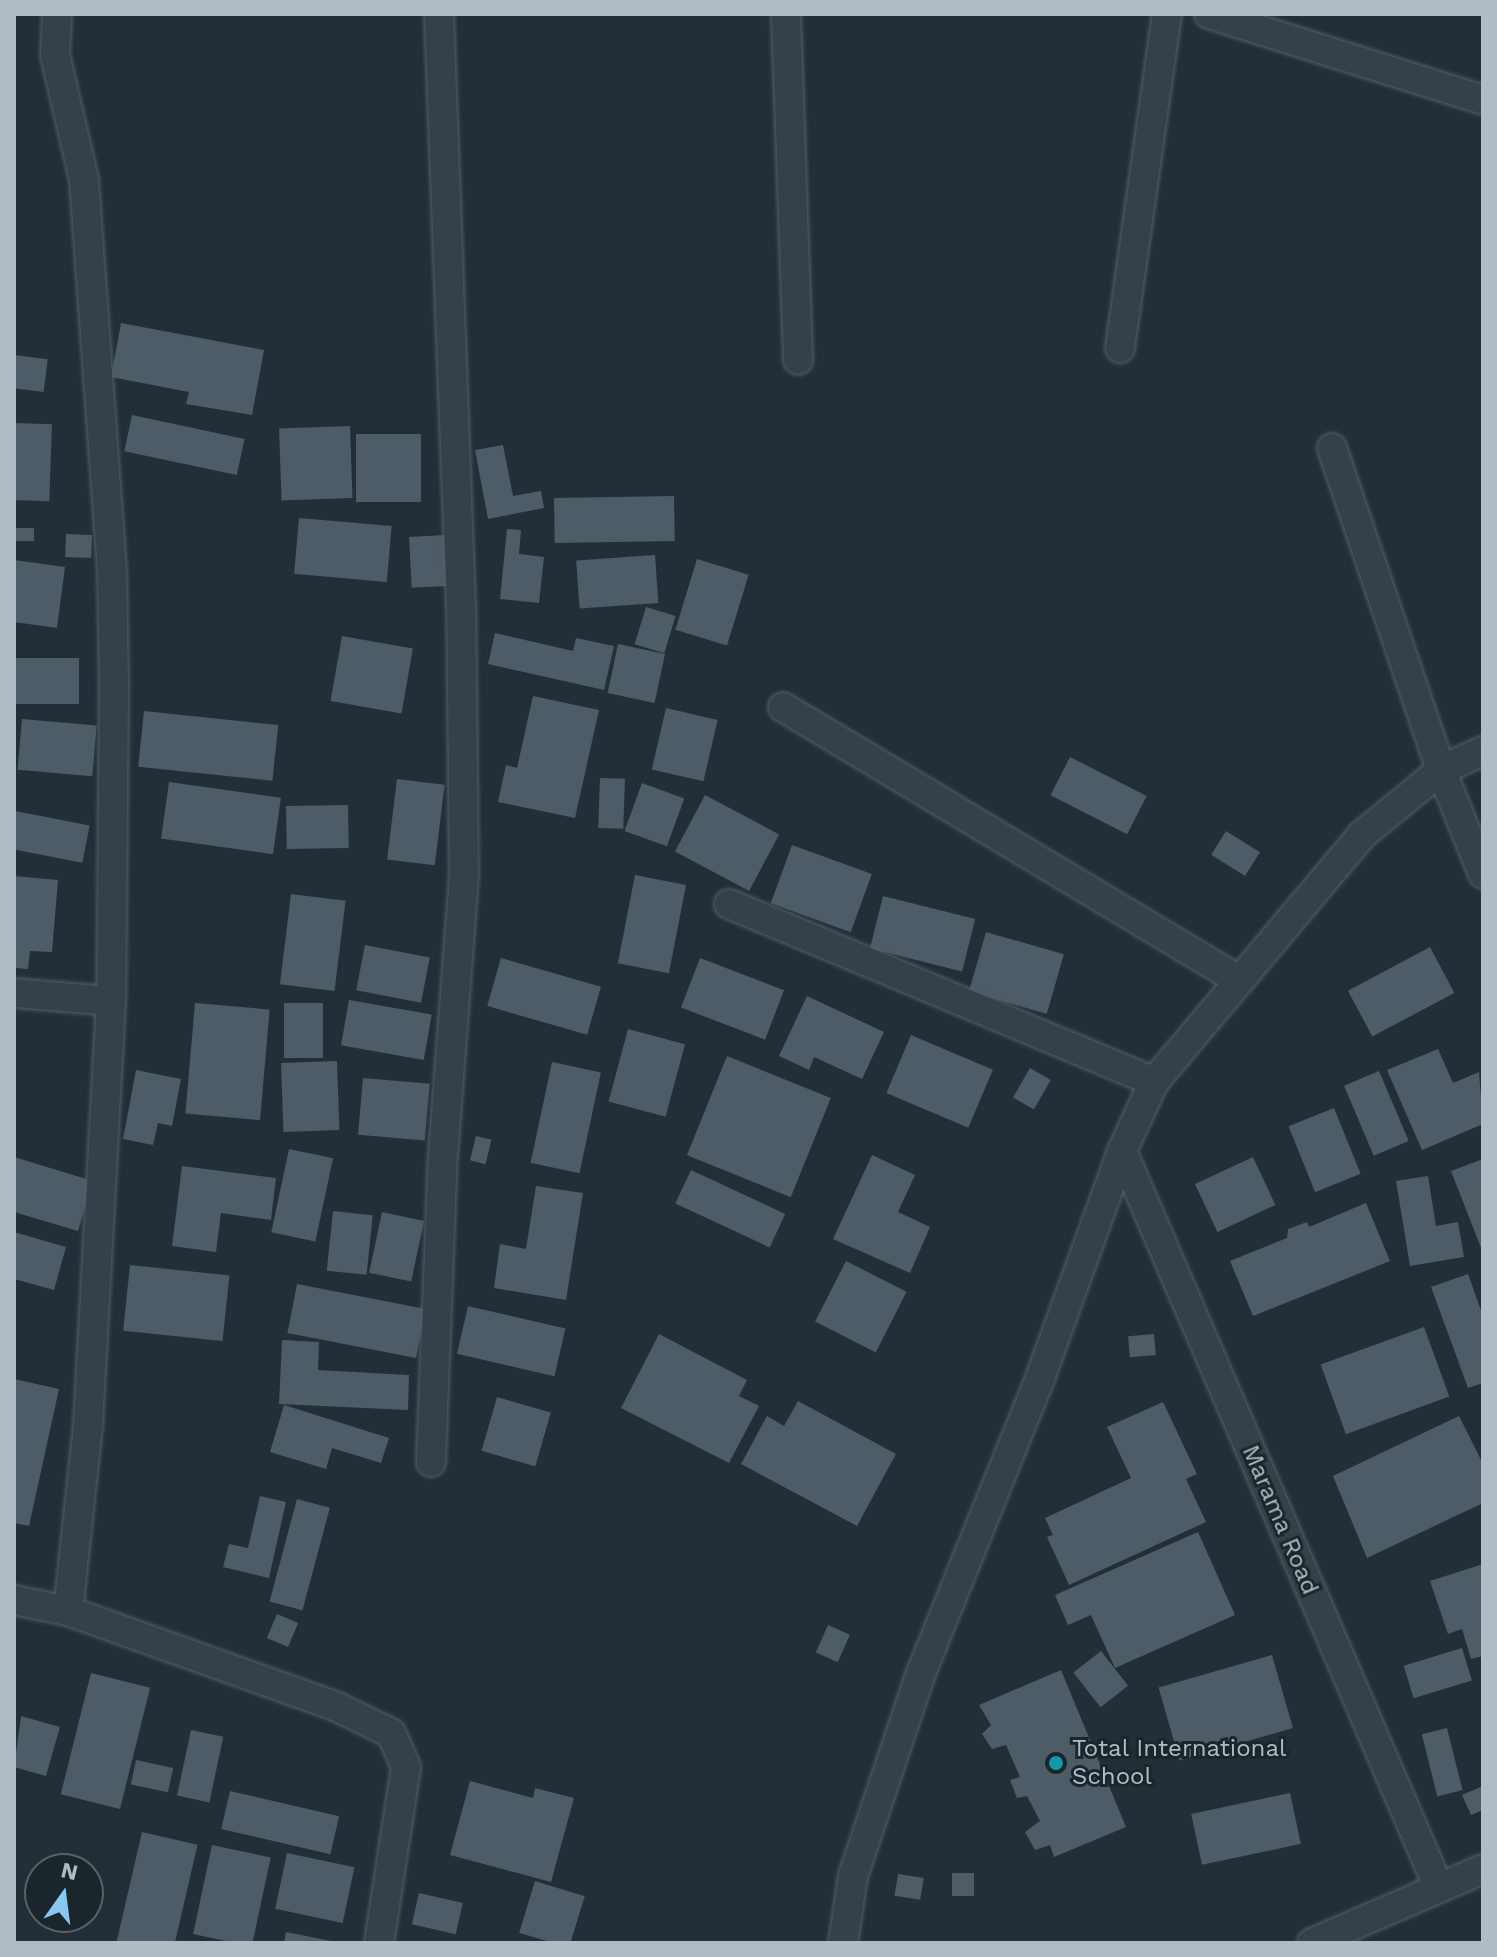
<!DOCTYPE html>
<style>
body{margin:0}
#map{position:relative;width:1497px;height:1957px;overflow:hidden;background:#222f37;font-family:"Work Sans",sans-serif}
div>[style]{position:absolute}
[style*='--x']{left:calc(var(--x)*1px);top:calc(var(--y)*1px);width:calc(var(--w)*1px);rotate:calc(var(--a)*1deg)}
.building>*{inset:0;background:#4d5c66;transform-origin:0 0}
.roads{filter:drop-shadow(0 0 2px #535f66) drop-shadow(0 0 2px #535f66)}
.minor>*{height:28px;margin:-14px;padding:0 14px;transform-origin:14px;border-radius:14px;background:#354148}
.dots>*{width:22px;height:22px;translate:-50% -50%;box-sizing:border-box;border:4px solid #1b262c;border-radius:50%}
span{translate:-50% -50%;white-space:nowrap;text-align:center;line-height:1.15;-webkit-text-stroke:6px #1b262c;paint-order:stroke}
.street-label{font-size:24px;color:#b0bcc4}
.poi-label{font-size:24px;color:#b0bcc4}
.left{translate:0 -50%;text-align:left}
.frame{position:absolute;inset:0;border:16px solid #b0bcc4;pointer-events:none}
.north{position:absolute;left:24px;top:1853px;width:80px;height:80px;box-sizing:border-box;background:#1b262c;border:2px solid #576269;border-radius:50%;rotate:14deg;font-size:22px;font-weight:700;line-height:32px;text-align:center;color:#b0bcc4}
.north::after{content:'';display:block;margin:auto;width:28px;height:36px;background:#87c7f2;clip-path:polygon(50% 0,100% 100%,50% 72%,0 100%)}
</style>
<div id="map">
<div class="building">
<div style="clip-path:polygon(121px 323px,264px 350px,252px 415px,186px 404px,189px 392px,111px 377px)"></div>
<div style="left:14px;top:355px;width:34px;height:33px;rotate:7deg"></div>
<div style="left:132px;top:415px;width:115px;height:37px;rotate:12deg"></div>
<div style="left:14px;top:423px;width:38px;height:77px;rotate:2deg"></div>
<div style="left:350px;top:426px;width:72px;height:71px;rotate:88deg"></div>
<div style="left:356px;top:434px;width:65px;height:68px"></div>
<div style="clip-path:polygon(503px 445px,513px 496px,541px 491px,544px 508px,488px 519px,475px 450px)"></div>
<div style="left:674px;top:496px;width:45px;height:120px;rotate:89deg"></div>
<div style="left:299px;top:518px;width:93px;height:56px;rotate:5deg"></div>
<div style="left:14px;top:528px;width:20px;height:13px"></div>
<div style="clip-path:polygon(507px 529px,521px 530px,519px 554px,544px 557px,539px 603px,500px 599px)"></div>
<div style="left:66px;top:534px;width:26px;height:23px;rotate:2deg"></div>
<div style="left:445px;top:535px;width:51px;height:36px;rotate:87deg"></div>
<div style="left:655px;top:555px;width:48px;height:79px;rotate:86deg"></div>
<div style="left:697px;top:559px;width:54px;height:74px;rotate:17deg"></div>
<div style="clip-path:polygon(14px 560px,65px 567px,57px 628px,14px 622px)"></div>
<div style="left:646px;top:607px;width:31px;height:39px;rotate:17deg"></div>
<div style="clip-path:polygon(495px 633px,573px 651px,576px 638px,614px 646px,604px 690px,488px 664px)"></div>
<div style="left:342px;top:636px;width:72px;height:66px;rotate:10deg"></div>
<div style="left:618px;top:644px;width:48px;height:50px;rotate:12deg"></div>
<div style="left:14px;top:658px;width:65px;height:46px"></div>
<div style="clip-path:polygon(533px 696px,599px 710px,575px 818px,498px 802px,506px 765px,517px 768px)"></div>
<div style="left:666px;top:708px;width:53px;height:63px;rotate:13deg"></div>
<div style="left:144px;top:711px;width:135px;height:56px;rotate:6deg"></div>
<div style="left:22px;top:719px;width:75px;height:51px;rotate:5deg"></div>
<div style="left:1070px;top:757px;width:86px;height:43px;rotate:27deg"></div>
<div style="left:600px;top:778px;width:25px;height:50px;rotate:2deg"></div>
<div style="left:397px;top:779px;width:48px;height:81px;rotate:7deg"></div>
<div style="left:169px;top:782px;width:113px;height:57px;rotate:8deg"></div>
<div style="left:642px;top:783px;width:45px;height:51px;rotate:20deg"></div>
<div style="left:705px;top:795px;width:84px;height:64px;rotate:28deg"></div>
<div style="left:348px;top:805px;width:43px;height:62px;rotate:89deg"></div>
<div style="left:15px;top:811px;width:76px;height:38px;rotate:11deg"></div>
<div style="left:1226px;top:831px;width:40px;height:28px;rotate:32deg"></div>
<div style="left:792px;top:845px;width:85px;height:62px;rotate:20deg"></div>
<div style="left:635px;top:875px;width:52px;height:90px;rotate:11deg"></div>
<div style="clip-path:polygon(14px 876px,58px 880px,52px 952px,30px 951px,28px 969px,14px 968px)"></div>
<div style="left:291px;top:894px;width:55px;height:91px;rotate:7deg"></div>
<div style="left:883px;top:896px;width:95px;height:54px;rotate:14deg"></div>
<div style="left:986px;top:932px;width:81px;height:62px;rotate:16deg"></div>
<div style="left:365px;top:945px;width:66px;height:46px;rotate:11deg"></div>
<div style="left:1430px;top:947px;width:52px;height:93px;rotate:62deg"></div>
<div style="left:501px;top:958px;width:104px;height:50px;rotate:16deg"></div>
<div style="left:700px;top:958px;width:90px;height:53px;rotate:21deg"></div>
<div style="clip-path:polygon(807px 996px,884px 1032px,862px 1079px,814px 1057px,809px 1070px,779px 1056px)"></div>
<div style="left:349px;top:1000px;width:84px;height:46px;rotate:10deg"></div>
<div style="left:195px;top:1003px;width:75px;height:111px;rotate:5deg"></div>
<div style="left:284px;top:1003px;width:39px;height:55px"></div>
<div style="left:628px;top:1029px;width:59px;height:75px;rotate:15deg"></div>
<div style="left:911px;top:1035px;width:89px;height:63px;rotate:23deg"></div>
<div style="clip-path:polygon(1438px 1049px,1453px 1083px,1479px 1072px,1483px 1124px,1422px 1150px,1387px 1070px)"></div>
<div style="left:727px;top:1056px;width:112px;height:107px;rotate:22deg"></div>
<div style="left:337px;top:1061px;width:69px;height:56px;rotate:88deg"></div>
<div style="left:552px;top:1062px;width:50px;height:103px;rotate:12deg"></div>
<div style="left:1030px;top:1068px;width:24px;height:34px;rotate:30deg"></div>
<div style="clip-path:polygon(136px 1070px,181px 1079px,172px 1126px,158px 1123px,153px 1145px,123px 1139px)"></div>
<div style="left:1379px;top:1071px;width:76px;height:38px;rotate:67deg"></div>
<div style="left:363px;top:1078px;width:67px;height:57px;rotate:5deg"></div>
<div style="left:1334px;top:1108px;width:71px;height:49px;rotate:68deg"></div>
<div style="left:476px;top:1136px;width:16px;height:25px;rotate:14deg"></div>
<div style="left:289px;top:1149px;width:45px;height:85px;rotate:12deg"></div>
<div style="clip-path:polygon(872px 1155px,915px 1175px,898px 1212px,930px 1227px,910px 1273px,833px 1239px)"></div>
<div style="clip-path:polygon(14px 1157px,93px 1181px,78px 1231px,14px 1212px)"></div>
<div style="left:1253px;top:1157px;width:53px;height:64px;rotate:65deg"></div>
<div style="clip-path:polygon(1483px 1159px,1483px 1253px,1451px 1171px)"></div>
<div style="clip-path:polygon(182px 1166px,276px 1178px,271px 1220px,221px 1213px,216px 1252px,172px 1246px)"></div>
<div style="left:691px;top:1170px;width:104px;height:37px;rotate:25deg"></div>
<div style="clip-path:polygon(1428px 1176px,1436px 1226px,1458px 1222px,1464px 1257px,1410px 1266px,1396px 1181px)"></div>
<div style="clip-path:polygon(536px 1186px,583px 1193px,566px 1300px,494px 1288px,500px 1244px,526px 1249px)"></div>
<div style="clip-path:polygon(1366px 1203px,1390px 1261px,1253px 1316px,1230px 1261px,1287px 1238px,1288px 1229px,1307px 1222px,1309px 1227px)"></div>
<div style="left:333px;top:1211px;width:40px;height:60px;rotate:6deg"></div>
<div style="left:382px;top:1212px;width:43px;height:62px;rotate:12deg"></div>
<div style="clip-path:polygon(14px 1232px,66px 1247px,54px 1290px,14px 1279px)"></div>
<div style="left:846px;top:1261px;width:68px;height:68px;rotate:27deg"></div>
<div style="left:130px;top:1265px;width:100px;height:66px;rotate:6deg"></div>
<div style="clip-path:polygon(1468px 1274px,1483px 1316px,1483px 1383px,1468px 1388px,1431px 1287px)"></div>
<div style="left:297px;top:1284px;width:131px;height:50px;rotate:11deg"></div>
<div style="left:468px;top:1306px;width:100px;height:49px;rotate:13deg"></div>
<div style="left:1424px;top:1327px;width:74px;height:110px;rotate:70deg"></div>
<div style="clip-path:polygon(659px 1334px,747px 1380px,739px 1396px,759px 1406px,729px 1463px,621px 1408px)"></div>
<div style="left:1154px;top:1334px;width:21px;height:26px;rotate:85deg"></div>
<div style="clip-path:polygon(282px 1340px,319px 1342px,318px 1370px,409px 1375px,408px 1410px,279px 1404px)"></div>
<div style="clip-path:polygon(14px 1379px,59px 1389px,29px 1526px,14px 1523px)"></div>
<div style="left:497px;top:1397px;width:56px;height:56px;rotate:16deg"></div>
<div style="clip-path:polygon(798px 1401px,896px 1454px,857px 1526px,741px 1464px,767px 1416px,784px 1426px)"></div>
<div style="clip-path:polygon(1163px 1402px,1197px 1474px,1186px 1479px,1206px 1522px,1069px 1585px,1047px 1537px,1053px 1535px,1045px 1518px,1131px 1478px,1107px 1427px)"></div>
<div style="clip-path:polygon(284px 1405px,389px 1438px,381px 1463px,332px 1448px,326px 1469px,270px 1452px)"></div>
<div style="clip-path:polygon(1459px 1416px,1483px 1464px,1483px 1503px,1367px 1558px,1333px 1476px)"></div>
<div style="clip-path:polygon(260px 1496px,286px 1502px,269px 1578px,223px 1567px,229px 1544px,248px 1548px)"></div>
<div style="left:297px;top:1499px;width:34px;height:106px;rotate:15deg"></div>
<div style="clip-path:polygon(1198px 1532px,1235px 1615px,1115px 1668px,1091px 1615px,1068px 1625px,1055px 1595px)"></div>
<div style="clip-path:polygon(1483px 1564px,1483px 1656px,1471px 1659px,1462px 1629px,1448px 1634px,1430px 1581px)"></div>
<div style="left:277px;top:1614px;width:23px;height:26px;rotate:23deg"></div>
<div style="left:828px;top:1625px;width:24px;height:30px;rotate:24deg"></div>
<div style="left:1462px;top:1648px;width:34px;height:61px;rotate:73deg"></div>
<div style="left:1101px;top:1651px;width:44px;height:35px;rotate:52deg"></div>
<div style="left:1272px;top:1655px;width:76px;height:118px;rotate:74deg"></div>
<div style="clip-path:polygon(1061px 1670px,1126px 1827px,1054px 1857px,1050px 1845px,1035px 1850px,1025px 1832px,1040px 1821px,1027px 1796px,1017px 1798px,1010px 1780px,1020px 1777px,1006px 1745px,992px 1749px,982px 1734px,991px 1725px,979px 1705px)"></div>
<div style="left:91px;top:1673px;width:61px;height:125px;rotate:14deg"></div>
<div style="clip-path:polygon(21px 1716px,60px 1727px,46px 1776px,14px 1767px)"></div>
<div style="left:1447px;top:1728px;width:64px;height:26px;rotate:76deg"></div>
<div style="left:191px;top:1730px;width:33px;height:67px;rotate:12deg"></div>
<div style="left:136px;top:1760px;width:38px;height:25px;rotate:12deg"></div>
<div style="clip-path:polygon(470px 1781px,533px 1798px,535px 1788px,574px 1798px,551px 1882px,450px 1855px)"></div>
<div style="clip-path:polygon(1483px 1786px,1483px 1810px,1471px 1815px,1462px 1795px)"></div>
<div style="left:230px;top:1791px;width:112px;height:39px;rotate:13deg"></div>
<div style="left:1290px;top:1793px;width:52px;height:101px;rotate:78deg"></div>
<div style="left:142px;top:1832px;width:57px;height:114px;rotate:13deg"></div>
<div style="left:212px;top:1845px;width:60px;height:91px;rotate:12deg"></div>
<div style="left:287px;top:1853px;width:69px;height:57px;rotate:12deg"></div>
<div style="left:952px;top:1873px;width:22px;height:23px"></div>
<div style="left:898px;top:1874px;width:26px;height:22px;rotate:9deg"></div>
<div style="left:535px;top:1881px;width:52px;height:54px;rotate:17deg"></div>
<div style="left:419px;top:1893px;width:45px;height:32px;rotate:13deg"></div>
<div style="clip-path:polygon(286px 1932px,336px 1942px,336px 1943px,284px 1943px)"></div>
</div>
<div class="roads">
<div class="minor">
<div style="--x:57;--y:14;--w:41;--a:92.8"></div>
<div style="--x:55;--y:55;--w:128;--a:76.9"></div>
<div style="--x:84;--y:180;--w:390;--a:85.9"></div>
<div style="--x:112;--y:569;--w:117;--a:89"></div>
<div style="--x:114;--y:686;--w:315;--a:90.5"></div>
<div style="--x:111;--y:1001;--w:425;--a:93.1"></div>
<div style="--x:88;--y:1425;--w:187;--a:96.1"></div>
<div style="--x:786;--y:14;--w:346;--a:88"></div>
<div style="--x:1209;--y:14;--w:287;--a:17.4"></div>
<div style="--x:1120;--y:348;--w:337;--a:-82"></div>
<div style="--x:1332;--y:448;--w:340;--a:71.3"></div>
<div style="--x:1441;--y:770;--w:112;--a:68"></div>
<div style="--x:783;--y:707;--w:529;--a:30.93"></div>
<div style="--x:729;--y:904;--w:461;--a:22.7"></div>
<div style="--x:14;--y:993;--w:97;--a:4.7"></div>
<div style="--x:1122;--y:1151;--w:802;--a:66.73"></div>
<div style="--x:431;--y:1462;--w:293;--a:-87.8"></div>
<div style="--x:442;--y:1169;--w:295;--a:-85.7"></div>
<div style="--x:464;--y:875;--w:268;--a:-90.6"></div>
<div style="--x:461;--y:607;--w:593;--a:-92.12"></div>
<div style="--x:14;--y:1600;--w:55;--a:11.5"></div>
<div style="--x:68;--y:1611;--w:286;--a:19.6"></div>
<div style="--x:337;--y:1707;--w:60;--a:25.7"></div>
<div style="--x:391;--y:1733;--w:37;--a:66"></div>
<div style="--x:406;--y:1767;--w:178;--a:98.7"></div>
<div style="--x:843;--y:1943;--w:68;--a:-81.5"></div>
<div style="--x:853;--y:1876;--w:214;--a:-71.5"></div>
<div style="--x:921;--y:1673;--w:318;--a:-68"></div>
<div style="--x:1040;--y:1378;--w:241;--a:-70.1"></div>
<div style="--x:1122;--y:1151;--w:76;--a:-65.1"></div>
<div style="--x:1154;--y:1082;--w:323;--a:-49.9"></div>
<div style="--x:1362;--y:835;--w:102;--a:-39.4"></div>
<div style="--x:1441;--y:770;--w:46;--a:-24.3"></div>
<div style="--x:1312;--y:1943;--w:186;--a:-23.4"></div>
</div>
</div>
<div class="dots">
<div style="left:1056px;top:1763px;background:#0f9aa8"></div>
</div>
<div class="street-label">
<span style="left:1280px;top:1520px;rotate:67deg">Marama Road</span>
</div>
<div class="poi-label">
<span class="left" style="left:1072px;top:1763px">Total International<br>School</span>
</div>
<div class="frame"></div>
<div class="north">N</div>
</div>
